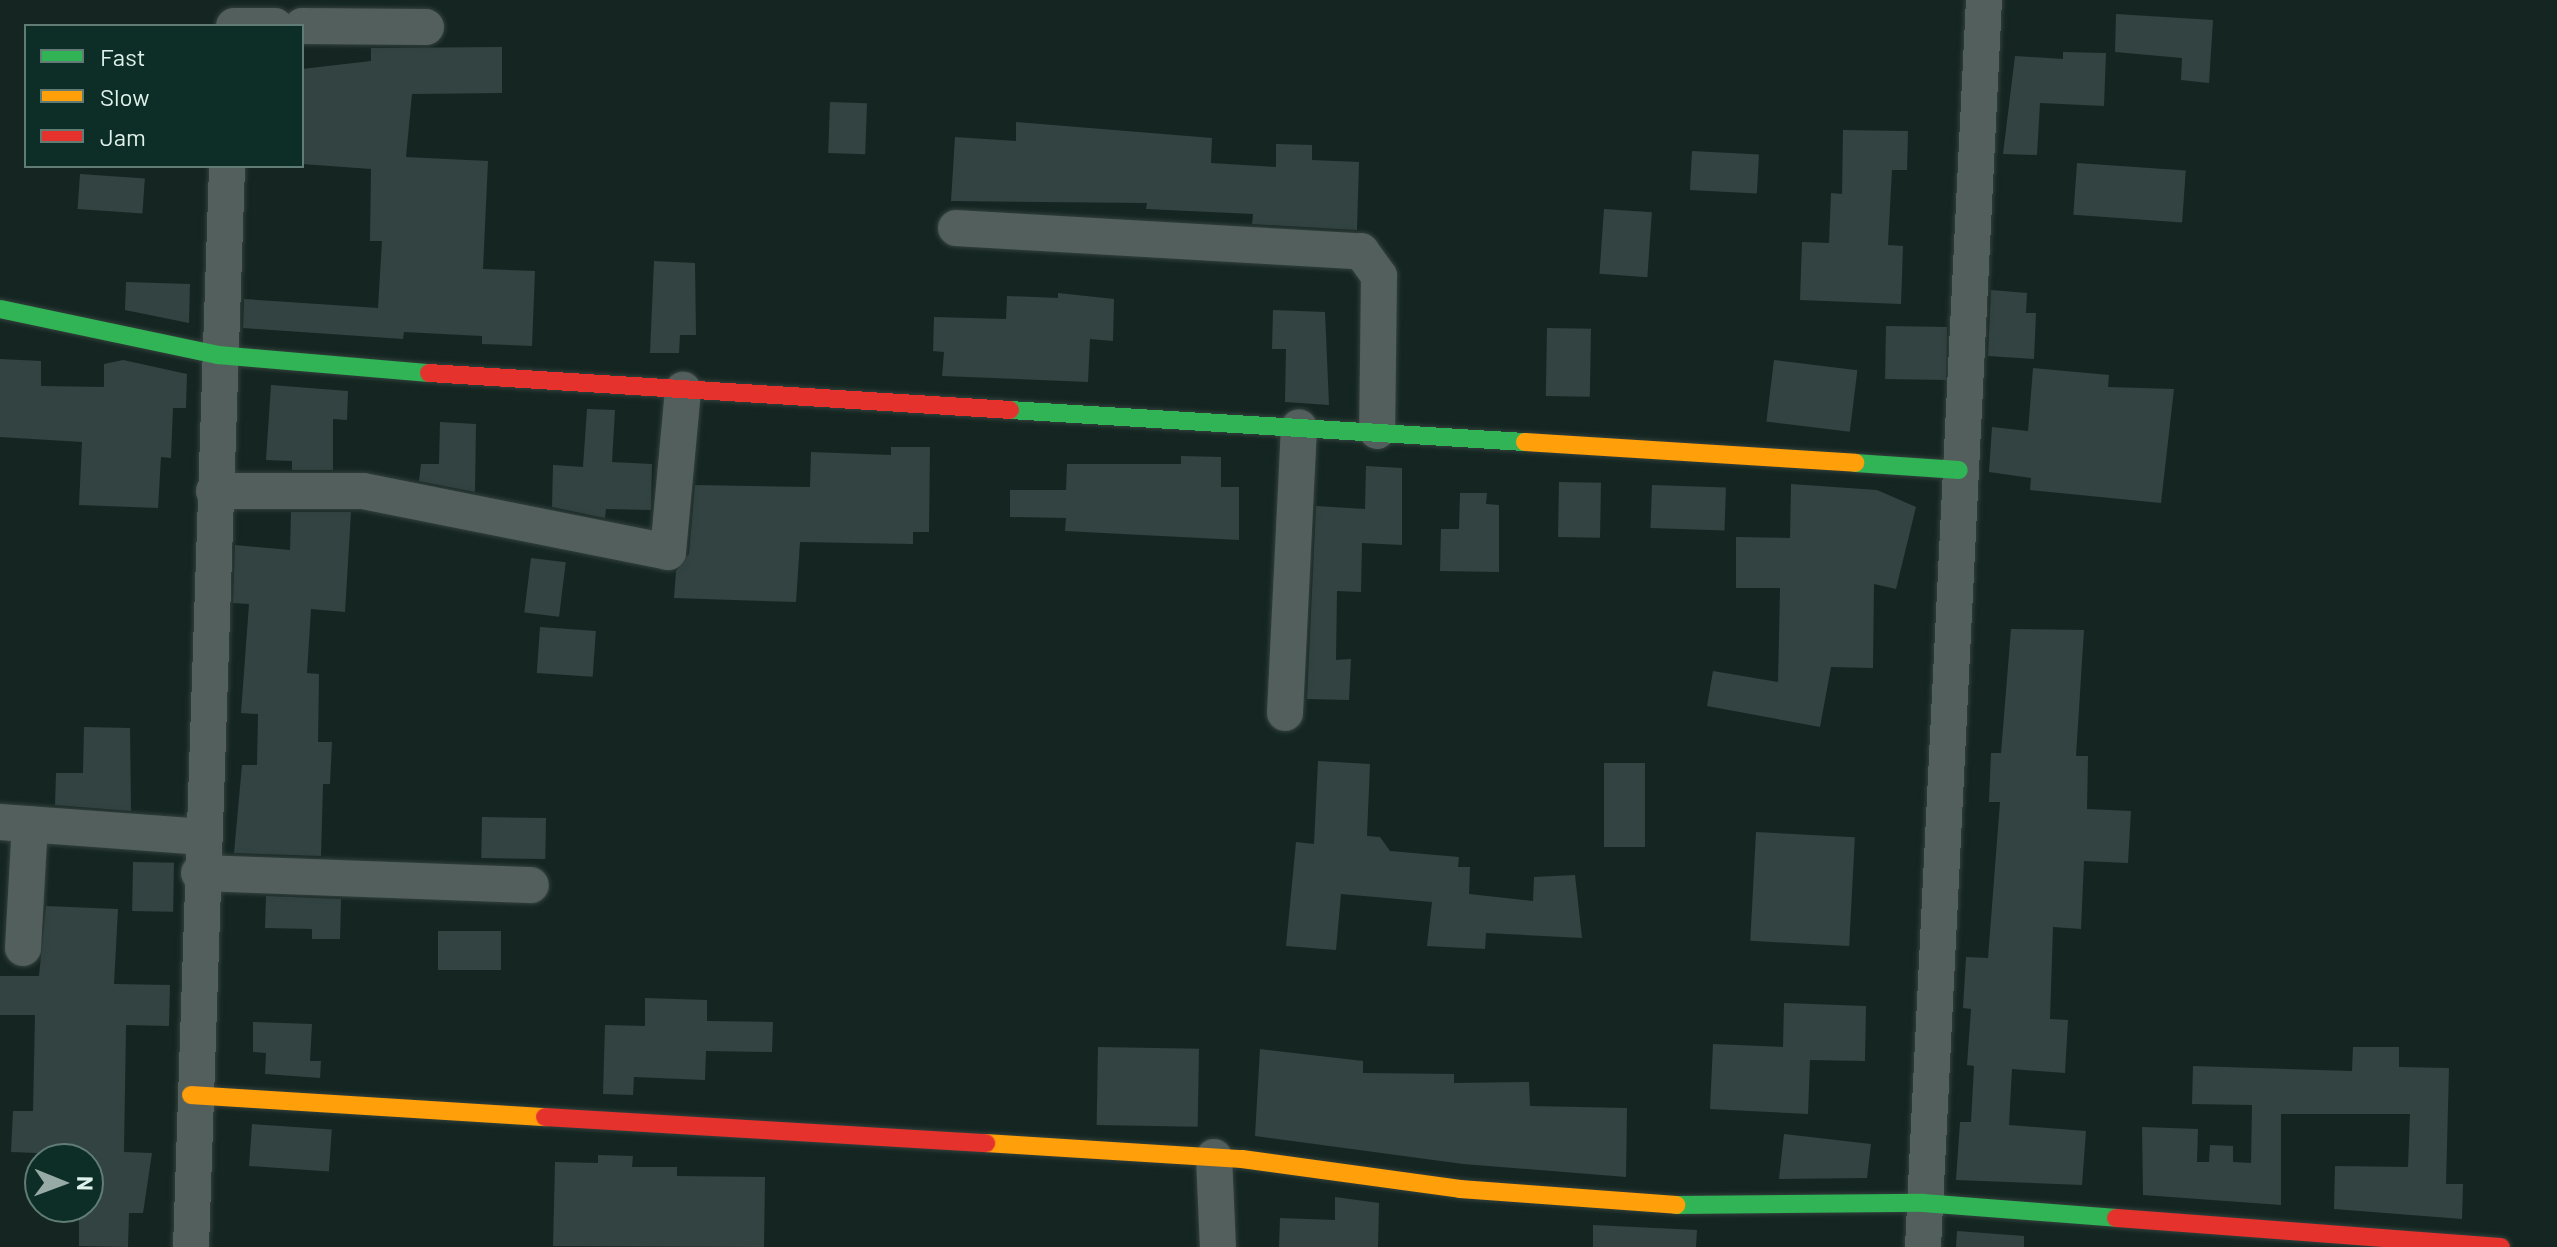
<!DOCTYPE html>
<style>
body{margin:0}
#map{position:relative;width:2557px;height:1247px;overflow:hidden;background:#152622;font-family:Barlow,sans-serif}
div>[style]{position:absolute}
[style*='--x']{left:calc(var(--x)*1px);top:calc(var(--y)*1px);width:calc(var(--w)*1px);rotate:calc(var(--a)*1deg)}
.building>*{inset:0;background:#324342;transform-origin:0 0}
.roads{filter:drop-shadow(0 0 2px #33403c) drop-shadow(0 0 2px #33403c)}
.street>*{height:36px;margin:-18px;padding:0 18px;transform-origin:18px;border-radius:18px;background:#535f5c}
.fast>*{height:18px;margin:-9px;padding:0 9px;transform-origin:9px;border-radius:9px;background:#30b455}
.slow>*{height:18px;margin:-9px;padding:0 9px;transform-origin:9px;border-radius:9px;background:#ff9f0a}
.jam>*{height:18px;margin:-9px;padding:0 9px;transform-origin:9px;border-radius:9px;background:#e5322d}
span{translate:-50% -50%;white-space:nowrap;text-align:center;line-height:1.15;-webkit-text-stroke:6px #0d2e26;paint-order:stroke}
.legend{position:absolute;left:24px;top:24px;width:280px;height:144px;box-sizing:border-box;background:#0d2e26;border:2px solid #617c75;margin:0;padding:10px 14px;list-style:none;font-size:24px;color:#dff1eb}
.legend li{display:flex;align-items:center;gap:16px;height:40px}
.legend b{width:40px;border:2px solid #617c75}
.north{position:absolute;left:24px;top:1143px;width:80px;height:80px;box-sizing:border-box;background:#0d2e26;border:2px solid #617c75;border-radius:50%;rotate:91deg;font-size:22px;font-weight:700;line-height:32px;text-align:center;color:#dff1eb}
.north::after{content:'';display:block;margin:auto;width:28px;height:36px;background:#98aaa5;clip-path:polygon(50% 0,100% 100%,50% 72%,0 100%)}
</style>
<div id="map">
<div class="building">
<div style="clip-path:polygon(2116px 14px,2213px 20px,2209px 83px,2181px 80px,2182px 58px,2115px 52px)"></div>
<div style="clip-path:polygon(502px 47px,502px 93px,412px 94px,406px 157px,488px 161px,483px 269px,535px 271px,532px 346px,482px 344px,482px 336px,404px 332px,403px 339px,243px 328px,244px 299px,378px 308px,382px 241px,370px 241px,371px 169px,302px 164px,302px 69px,371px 61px,371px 48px)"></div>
<div style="clip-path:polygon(2063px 52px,2106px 53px,2104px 106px,2040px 103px,2037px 155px,2003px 154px,2015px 56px,2063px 59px)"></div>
<div style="left:830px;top:102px;width:37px;height:51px;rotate:2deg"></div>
<div style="clip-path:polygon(1016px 122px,1212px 138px,1211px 163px,1276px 167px,1276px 144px,1312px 145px,1312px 160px,1359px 162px,1357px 230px,1252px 224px,1253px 214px,1146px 209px,1147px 203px,951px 201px,955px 137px,1016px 141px)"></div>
<div style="clip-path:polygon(1843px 130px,1908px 131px,1907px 170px,1892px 170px,1888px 245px,1903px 246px,1901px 304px,1800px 300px,1802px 242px,1829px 243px,1831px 193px,1842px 194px)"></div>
<div style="left:1692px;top:151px;width:67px;height:39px;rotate:3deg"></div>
<div style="left:2077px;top:163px;width:109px;height:52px;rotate:4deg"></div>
<div style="left:80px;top:174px;width:65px;height:35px;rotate:4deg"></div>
<div style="left:1604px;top:209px;width:48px;height:65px;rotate:4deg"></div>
<div style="clip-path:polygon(654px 261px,695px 263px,696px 335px,680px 335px,679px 353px,650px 353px)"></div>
<div style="clip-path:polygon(126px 282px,190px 284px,189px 323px,125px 310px)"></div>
<div style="clip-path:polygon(1991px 290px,2027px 293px,2026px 313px,2036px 313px,2034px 359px,1988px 356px)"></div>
<div style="clip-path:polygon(1058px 293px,1114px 299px,1113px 341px,1090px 339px,1088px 382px,942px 376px,944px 352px,933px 351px,934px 317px,1006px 319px,1007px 296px,1058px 298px)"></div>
<div style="clip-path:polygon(1273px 310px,1325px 312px,1329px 405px,1285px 402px,1286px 349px,1272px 349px)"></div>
<div style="left:1886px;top:326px;width:61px;height:53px;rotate:1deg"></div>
<div style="left:1547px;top:328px;width:44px;height:68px;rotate:1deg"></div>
<div style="clip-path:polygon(0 359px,41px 361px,41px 386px,104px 387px,104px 364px,123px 360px,187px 374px,186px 408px,173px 408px,171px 458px,161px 457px,158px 508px,79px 505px,82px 442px,0 437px)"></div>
<div style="left:1774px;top:360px;width:84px;height:62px;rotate:7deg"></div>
<div style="clip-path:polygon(2033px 368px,2109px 375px,2108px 387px,2174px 389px,2161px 503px,2030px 490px,2031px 478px,1989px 472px,1992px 427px,2028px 431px)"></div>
<div style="clip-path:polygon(271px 385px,348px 391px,347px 420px,333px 419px,333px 470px,292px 470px,292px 461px,266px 460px)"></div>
<div style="clip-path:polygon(587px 409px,615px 410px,612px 462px,652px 464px,651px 510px,606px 509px,605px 518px,552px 507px,553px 465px,583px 467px)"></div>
<div style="clip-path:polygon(440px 422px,476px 424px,475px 492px,419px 481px,421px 464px,439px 464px)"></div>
<div style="clip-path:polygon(891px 447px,930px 447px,929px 532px,913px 532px,913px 544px,800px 542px,796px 602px,674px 598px,676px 571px,689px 554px,695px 485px,810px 487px,811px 452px,891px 455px)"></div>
<div style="clip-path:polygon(1181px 456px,1221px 457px,1221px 487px,1239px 487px,1239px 540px,1065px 531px,1066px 518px,1010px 517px,1010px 490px,1066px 490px,1067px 464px,1181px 464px)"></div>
<div style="clip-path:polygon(1366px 466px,1402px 468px,1402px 545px,1362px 543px,1361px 592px,1337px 591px,1336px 660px,1351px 659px,1349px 700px,1307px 699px,1316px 506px,1365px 509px)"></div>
<div style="left:1559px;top:482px;width:42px;height:55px;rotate:1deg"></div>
<div style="clip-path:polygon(1791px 484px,1877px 490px,1916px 507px,1896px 589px,1874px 584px,1873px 668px,1831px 667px,1820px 727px,1707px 706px,1713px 671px,1778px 682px,1780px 588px,1736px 588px,1736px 537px,1790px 538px)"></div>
<div style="left:1652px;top:485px;width:74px;height:43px;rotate:2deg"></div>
<div style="clip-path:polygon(1460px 493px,1487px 493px,1486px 504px,1499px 505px,1499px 572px,1440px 571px,1441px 529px,1459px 529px)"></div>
<div style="clip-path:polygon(291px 512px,351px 512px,345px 612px,311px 609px,307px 673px,319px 674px,318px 742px,332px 742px,330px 784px,323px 784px,321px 856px,234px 853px,242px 765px,257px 765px,258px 714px,241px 713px,249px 604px,233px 603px,235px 545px,290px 550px)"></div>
<div style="left:531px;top:558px;width:35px;height:55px;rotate:7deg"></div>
<div style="left:540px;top:627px;width:56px;height:46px;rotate:4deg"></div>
<div style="clip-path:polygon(2011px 629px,2084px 630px,2076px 756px,2088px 756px,2087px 809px,2131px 811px,2128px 863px,2084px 861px,2081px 929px,2053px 927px,2050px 1019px,2068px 1020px,2065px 1073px,2012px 1069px,2009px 1125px,2086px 1131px,2082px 1185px,1956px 1180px,1960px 1122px,1971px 1122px,1974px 1066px,1967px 1065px,1971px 1009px,1963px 1008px,1966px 957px,1988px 958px,2000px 802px,1989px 802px,1991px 753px,2001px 753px)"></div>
<div style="clip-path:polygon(84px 727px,130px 728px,131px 811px,55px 805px,56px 773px,83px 773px)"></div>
<div style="clip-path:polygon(1318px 761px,1370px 764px,1367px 836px,1380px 837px,1390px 851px,1459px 857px,1458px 867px,1470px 867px,1469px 894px,1533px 901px,1534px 877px,1575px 875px,1582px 938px,1486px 933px,1485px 949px,1427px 946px,1432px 902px,1341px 894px,1336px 950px,1286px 946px,1296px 842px,1314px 844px)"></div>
<div style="left:1604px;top:763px;width:41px;height:84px"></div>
<div style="left:482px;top:817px;width:64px;height:41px;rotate:1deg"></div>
<div style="left:1756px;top:832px;width:99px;height:109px;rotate:3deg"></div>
<div style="left:133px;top:862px;width:41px;height:49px;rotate:1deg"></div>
<div style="clip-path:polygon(266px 896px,341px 899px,340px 939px,312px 939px,312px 929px,265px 928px)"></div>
<div style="clip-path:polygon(46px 906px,118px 909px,114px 984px,170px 985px,169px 1026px,126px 1025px,124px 1152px,152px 1153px,143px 1213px,129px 1213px,128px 1247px,79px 1246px,79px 1207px,88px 1207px,88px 1155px,11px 1152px,13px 1111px,33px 1111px,35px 1015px,0 1015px,0 976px,39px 976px)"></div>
<div style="left:438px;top:931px;width:63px;height:39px"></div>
<div style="clip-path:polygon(645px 998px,707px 1000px,707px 1021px,773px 1022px,772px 1052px,706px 1051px,705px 1080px,634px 1077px,633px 1095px,603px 1094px,605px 1025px,645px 1026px)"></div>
<div style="clip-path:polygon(1784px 1003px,1866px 1006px,1865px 1061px,1810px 1060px,1808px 1114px,1710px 1109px,1713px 1044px,1783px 1047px)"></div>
<div style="clip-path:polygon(253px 1022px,312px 1024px,310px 1061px,321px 1061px,320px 1078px,265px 1074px,266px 1053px,253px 1052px)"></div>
<div style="left:1098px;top:1047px;width:101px;height:78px;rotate:1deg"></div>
<div style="clip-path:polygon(2353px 1047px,2399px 1047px,2399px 1067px,2449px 1068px,2446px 1184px,2463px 1184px,2462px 1219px,2334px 1209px,2335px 1166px,2408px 1167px,2410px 1114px,2281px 1114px,2281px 1205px,2143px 1195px,2142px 1127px,2198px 1129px,2197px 1162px,2209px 1162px,2210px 1145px,2233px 1146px,2233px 1162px,2251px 1163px,2252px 1105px,2192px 1104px,2193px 1066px,2352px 1071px)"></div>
<div style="clip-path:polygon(1260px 1049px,1363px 1061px,1363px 1073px,1454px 1074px,1454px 1083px,1529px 1082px,1530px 1106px,1627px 1108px,1626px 1177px,1463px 1164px,1255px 1136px)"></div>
<div style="left:252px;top:1124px;width:80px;height:42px;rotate:4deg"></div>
<div style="clip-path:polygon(1784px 1134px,1871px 1144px,1867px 1178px,1779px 1179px)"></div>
<div style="clip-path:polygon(598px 1155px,633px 1156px,632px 1167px,677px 1167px,677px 1176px,765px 1177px,764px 1247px,553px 1246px,555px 1162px,598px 1163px)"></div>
<div style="clip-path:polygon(1335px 1197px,1379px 1203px,1378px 1247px,1279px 1247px,1280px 1218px,1335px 1220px)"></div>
<div style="clip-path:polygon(1593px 1225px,1697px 1230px,1696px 1247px,1593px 1247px)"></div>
<div style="clip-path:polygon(1957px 1231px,2024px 1236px,2024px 1247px,1956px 1247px)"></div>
</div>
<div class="roads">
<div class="street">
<div style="--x:234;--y:26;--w:41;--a:0"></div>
<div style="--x:302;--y:26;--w:124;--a:0.5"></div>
<div style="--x:956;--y:228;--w:406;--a:3.3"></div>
<div style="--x:1361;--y:251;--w:31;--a:54"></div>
<div style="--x:1379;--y:276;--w:155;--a:90.7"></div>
<div style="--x:214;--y:491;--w:149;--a:0"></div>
<div style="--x:363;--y:491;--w:311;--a:11.3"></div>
<div style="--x:668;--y:552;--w:163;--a:-84.7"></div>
<div style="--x:1285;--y:713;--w:286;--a:-87.2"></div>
<div style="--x:0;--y:822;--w:203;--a:4.2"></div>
<div style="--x:199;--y:873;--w:332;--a:2.1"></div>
<div style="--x:23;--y:948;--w:124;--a:-86.8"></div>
<div style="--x:1214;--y:1157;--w:90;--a:87.5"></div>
<div style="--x:191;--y:1247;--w:1082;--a:-88.09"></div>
<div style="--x:1923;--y:1247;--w:1248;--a:-87.2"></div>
</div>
<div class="fast">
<div style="--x:0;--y:309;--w:223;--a:11.9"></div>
<div style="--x:218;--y:355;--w:212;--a:4.9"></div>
<div style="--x:1010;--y:410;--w:516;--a:3.56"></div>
<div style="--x:1855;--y:463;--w:104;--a:3.9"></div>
<div style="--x:1676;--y:1205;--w:247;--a:-0.5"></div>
<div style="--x:1923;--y:1203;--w:194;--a:4.4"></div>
</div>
<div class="slow">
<div style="--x:1525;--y:442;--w:331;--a:3.6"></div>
<div style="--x:191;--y:1095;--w:355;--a:3.6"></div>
<div style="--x:986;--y:1143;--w:256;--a:3.6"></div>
<div style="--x:1242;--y:1159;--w:220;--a:7.8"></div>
<div style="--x:1460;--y:1189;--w:217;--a:4.2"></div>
</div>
<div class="jam">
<div style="--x:429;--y:373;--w:582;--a:3.64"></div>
<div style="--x:545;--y:1117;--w:442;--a:3.4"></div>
<div style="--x:2116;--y:1218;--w:386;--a:4.3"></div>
</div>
</div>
<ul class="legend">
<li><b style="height:10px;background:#30b455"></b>Fast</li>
<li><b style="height:10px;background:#ff9f0a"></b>Slow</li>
<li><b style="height:10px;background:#e5322d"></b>Jam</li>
</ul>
<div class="north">N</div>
</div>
